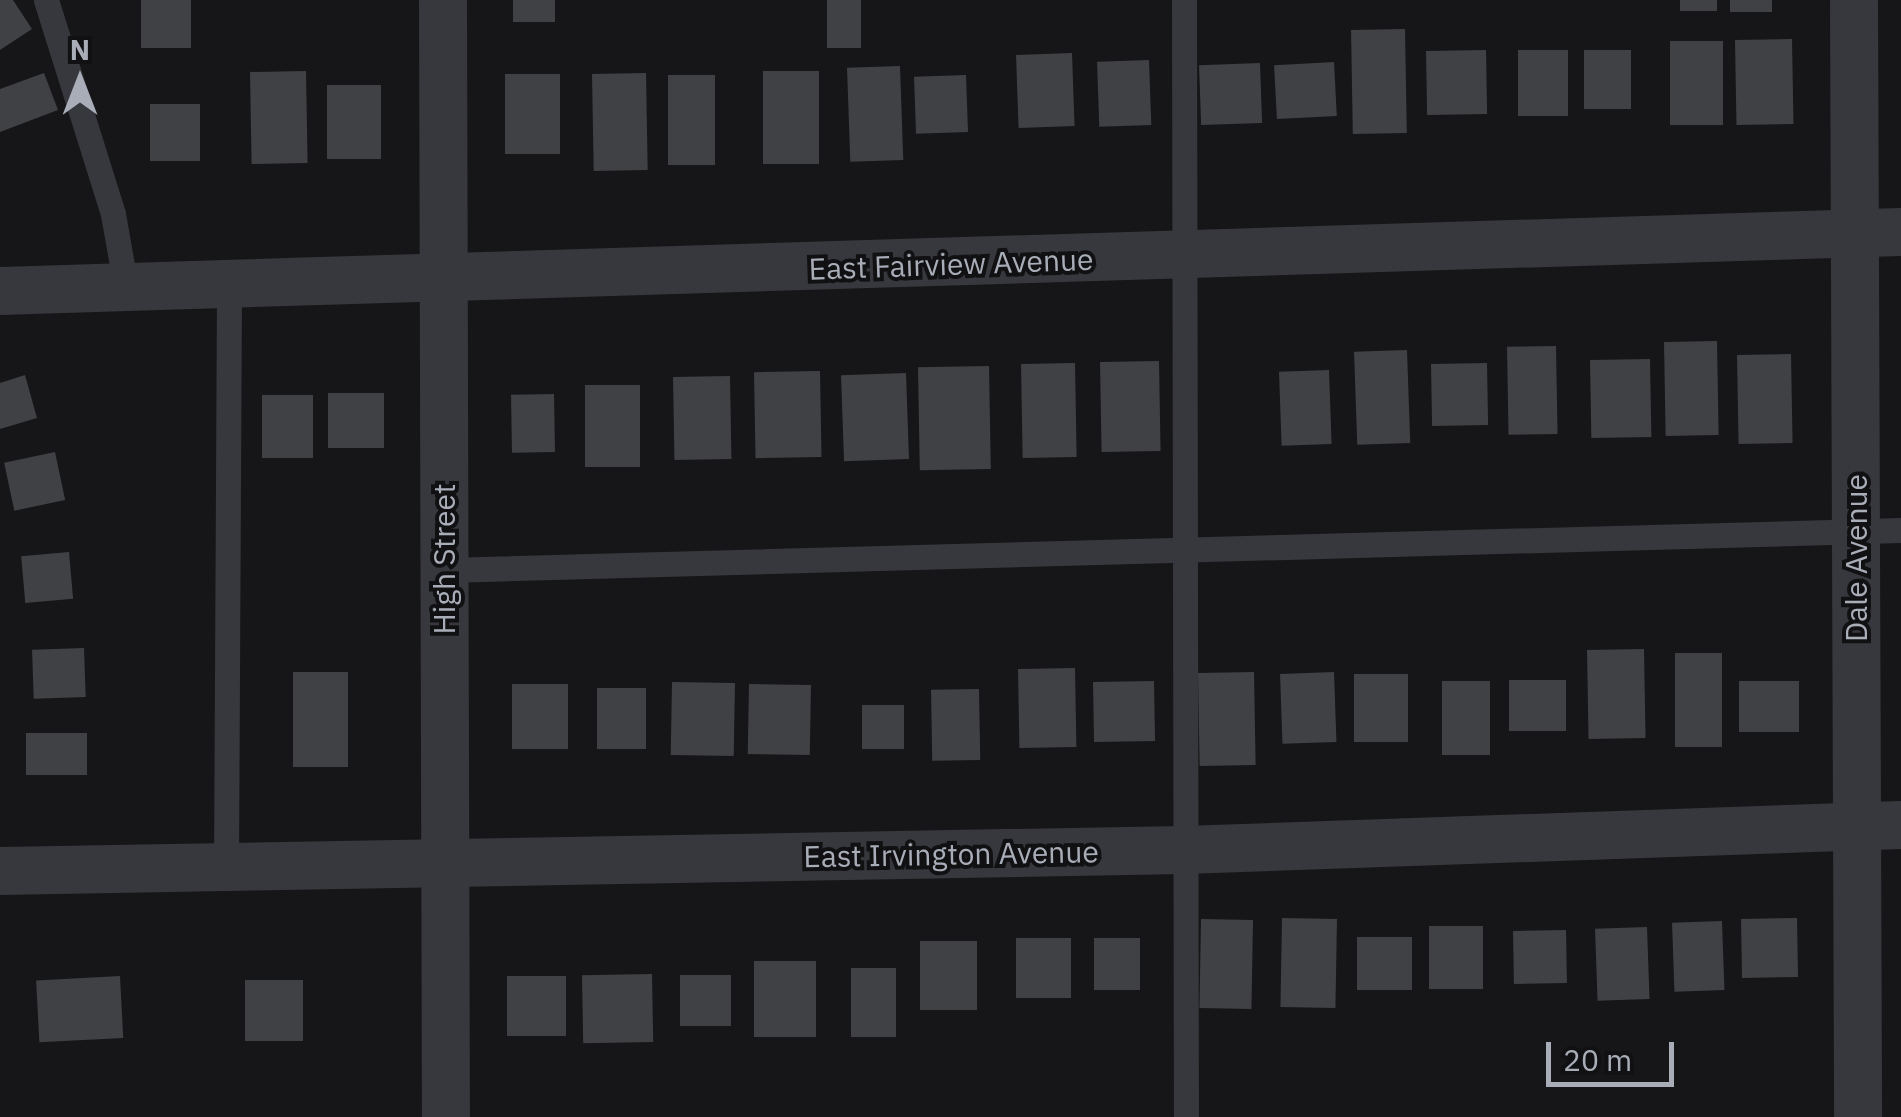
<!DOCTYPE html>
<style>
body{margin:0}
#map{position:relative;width:1901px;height:1117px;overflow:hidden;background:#161618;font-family:"IBM Plex Sans",sans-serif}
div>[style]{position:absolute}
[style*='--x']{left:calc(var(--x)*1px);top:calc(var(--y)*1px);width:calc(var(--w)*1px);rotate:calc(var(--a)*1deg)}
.building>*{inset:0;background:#404145;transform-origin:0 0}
.lane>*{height:25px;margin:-12.5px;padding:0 12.5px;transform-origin:12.5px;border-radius:12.5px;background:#37383d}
.street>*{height:48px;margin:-24px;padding:0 24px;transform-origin:24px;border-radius:24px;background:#37383d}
span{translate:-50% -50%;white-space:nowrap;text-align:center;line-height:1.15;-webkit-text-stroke:8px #111113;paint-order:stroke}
.street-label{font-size:30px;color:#a8adb8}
.north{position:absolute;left:30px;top:30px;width:100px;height:100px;-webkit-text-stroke:8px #111113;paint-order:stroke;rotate:0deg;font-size:28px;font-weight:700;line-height:40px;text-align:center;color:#a8adb8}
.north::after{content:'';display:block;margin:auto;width:35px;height:45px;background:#a8adb8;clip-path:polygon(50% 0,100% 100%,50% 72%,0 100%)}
.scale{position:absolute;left:1546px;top:1042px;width:128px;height:45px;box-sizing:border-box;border:5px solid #a8adb8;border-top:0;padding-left:12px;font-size:30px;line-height:35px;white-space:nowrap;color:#a8adb8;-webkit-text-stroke:8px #111113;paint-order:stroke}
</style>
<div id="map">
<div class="building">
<div style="clip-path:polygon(0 0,13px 0,32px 29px,0 50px)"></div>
<div style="left:141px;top:0;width:50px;height:48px"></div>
<div style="left:513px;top:0;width:42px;height:22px"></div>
<div style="left:827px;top:0;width:34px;height:48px"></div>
<div style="left:1680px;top:0;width:37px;height:11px"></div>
<div style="left:1730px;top:0;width:42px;height:12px"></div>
<div style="left:1405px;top:29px;width:104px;height:54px;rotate:89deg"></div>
<div style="left:1792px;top:39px;width:85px;height:57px;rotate:89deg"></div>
<div style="left:1670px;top:41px;width:53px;height:84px"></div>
<div style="left:1486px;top:50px;width:64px;height:60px;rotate:89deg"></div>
<div style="left:1518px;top:50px;width:50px;height:66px"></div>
<div style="left:1584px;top:50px;width:47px;height:59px"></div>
<div style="left:1072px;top:53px;width:73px;height:56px;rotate:88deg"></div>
<div style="left:1149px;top:60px;width:65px;height:52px;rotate:88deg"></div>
<div style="left:1334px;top:62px;width:54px;height:60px;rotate:87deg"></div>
<div style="left:1260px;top:63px;width:60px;height:61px;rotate:88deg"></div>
<div style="left:900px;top:66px;width:94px;height:53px;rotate:88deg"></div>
<div style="left:306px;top:71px;width:92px;height:56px;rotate:89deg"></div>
<div style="left:763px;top:71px;width:56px;height:93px"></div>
<div style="clip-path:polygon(44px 73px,58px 110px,0 132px,0 89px)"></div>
<div style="left:646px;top:73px;width:97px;height:54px;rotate:89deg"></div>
<div style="left:560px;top:74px;width:80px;height:55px;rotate:90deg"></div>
<div style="left:668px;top:75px;width:47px;height:90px"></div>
<div style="left:966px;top:75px;width:57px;height:52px;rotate:88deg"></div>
<div style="left:327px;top:85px;width:54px;height:74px"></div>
<div style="left:150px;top:104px;width:50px;height:57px"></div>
<div style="left:1717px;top:341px;width:94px;height:53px;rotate:89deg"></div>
<div style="left:1556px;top:346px;width:88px;height:49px;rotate:89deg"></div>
<div style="left:1407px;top:350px;width:93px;height:53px;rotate:88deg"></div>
<div style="left:1791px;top:354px;width:89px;height:54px;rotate:89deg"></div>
<div style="left:1650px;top:359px;width:78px;height:60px;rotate:89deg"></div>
<div style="left:1159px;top:361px;width:90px;height:59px;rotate:89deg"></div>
<div style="left:1075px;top:363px;width:94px;height:54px;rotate:89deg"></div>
<div style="left:1487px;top:363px;width:62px;height:56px;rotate:89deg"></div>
<div style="left:989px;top:366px;width:103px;height:71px;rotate:89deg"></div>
<div style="left:1329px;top:370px;width:74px;height:50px;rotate:88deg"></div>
<div style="left:820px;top:371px;width:86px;height:66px;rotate:89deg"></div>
<div style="left:906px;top:373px;width:86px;height:65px;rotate:88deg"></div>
<div style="clip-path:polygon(25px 375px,37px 418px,0 429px,0 383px)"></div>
<div style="left:730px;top:376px;width:83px;height:57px;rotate:89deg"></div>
<div style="left:585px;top:385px;width:55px;height:82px"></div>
<div style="left:328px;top:393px;width:56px;height:55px"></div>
<div style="left:554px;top:394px;width:58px;height:43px;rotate:89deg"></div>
<div style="left:262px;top:395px;width:51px;height:63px"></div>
<div style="left:55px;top:452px;width:49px;height:52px;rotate:78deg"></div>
<div style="left:69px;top:552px;width:47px;height:48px;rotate:85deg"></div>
<div style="left:84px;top:648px;width:49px;height:52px;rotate:88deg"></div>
<div style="left:1644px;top:649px;width:89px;height:57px;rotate:89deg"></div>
<div style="left:1675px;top:653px;width:47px;height:94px"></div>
<div style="left:1075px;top:668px;width:79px;height:57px;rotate:89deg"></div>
<div style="left:293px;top:672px;width:55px;height:95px"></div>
<div style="left:1254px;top:672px;width:93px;height:56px;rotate:89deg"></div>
<div style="left:1334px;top:672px;width:70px;height:54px;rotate:88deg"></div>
<div style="left:1354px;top:674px;width:54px;height:68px"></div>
<div style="left:1509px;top:680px;width:57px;height:51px"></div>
<div style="left:1154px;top:681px;width:60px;height:61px;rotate:89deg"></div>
<div style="left:1442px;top:681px;width:48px;height:74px"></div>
<div style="left:1799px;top:681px;width:51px;height:60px;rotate:90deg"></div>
<div style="left:672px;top:682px;width:63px;height:73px;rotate:1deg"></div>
<div style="left:512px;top:684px;width:56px;height:65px"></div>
<div style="left:749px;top:684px;width:62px;height:70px;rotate:1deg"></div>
<div style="left:597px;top:688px;width:49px;height:61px"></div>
<div style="left:979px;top:689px;width:71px;height:48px;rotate:89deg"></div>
<div style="left:862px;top:705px;width:42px;height:44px"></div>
<div style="left:26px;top:733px;width:61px;height:42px"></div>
<div style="left:1282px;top:918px;width:55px;height:89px;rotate:1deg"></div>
<div style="left:1797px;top:918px;width:59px;height:56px;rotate:89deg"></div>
<div style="left:1201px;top:919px;width:52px;height:89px;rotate:1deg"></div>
<div style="left:1722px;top:921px;width:69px;height:50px;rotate:88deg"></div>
<div style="left:1429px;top:926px;width:54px;height:63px"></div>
<div style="left:1647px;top:927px;width:72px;height:52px;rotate:88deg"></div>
<div style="left:1566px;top:930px;width:53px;height:53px;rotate:89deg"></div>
<div style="left:1357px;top:937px;width:55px;height:53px"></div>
<div style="left:1016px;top:938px;width:55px;height:60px"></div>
<div style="left:1094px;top:938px;width:46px;height:52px"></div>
<div style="left:920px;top:941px;width:57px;height:69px"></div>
<div style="left:754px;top:961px;width:62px;height:76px"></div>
<div style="left:851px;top:968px;width:45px;height:69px"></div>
<div style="left:652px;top:974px;width:68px;height:70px;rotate:89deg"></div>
<div style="left:680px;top:975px;width:51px;height:51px"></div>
<div style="left:120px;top:976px;width:62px;height:84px;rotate:87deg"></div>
<div style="left:507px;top:976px;width:59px;height:60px"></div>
<div style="left:245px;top:980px;width:58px;height:61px"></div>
</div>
<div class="lane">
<div style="--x:46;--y:0;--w:224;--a:72.6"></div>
<div style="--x:113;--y:214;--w:75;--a:80"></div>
<div style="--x:1184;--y:0;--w:1117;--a:89.9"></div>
<div style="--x:444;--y:570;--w:1458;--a:-1.57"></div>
<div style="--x:226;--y:866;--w:581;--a:-89.7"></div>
</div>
<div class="street">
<div style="--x:443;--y:0;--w:1117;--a:89.85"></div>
<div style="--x:1854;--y:0;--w:1117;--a:89.79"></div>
<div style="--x:0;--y:291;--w:1902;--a:-1.78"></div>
<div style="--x:0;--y:871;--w:1183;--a:-1.02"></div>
<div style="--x:1183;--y:850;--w:718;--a:-1.99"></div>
</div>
<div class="street-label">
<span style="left:951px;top:264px;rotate:-2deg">East Fairview Avenue</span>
<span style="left:1856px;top:558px;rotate:-90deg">Dale Avenue</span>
<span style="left:444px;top:559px;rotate:-90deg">High Street</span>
<span style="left:951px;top:854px;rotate:-1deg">East Irvington Avenue</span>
</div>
<div class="north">N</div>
<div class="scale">20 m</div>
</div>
